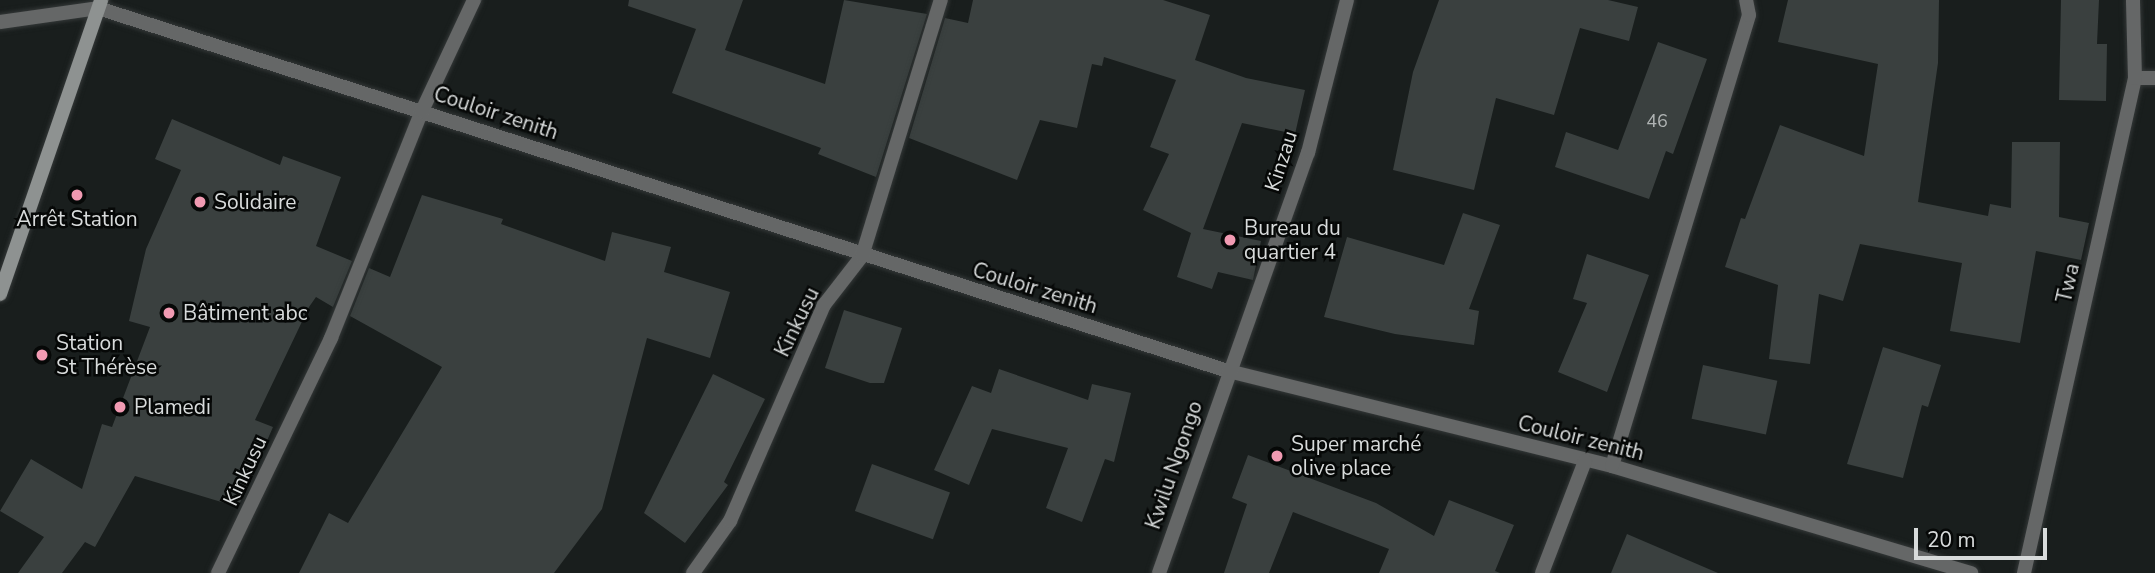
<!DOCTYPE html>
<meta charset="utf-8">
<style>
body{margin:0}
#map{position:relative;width:2155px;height:573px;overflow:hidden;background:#191e1d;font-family:"Nunito Sans",sans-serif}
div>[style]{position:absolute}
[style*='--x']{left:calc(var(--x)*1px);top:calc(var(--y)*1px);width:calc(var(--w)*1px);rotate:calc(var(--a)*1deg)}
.building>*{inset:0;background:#3a403f;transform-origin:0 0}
.roads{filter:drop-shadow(0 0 2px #343838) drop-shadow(0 0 2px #343838)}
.street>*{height:14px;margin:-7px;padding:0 7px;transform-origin:7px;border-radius:7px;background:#656767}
.secondary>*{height:14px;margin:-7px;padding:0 7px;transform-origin:7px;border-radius:7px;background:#8e9291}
.dots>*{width:19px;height:19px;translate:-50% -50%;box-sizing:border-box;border:4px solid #060807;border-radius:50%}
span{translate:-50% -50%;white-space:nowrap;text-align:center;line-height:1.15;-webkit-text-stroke:5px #060807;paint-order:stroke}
.number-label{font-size:18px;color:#b0b4b4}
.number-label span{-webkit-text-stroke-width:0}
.street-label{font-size:21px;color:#d8dbdb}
.poi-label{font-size:21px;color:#d8dbdb}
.left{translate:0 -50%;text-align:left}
.scale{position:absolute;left:1914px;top:528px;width:133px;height:32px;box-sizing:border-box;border:4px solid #d8dbdb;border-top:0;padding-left:9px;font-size:21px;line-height:24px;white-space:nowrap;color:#d8dbdb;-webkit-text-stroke:5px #060807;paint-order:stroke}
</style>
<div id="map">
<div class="building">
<div style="clip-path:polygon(629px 0,743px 0,725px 50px,825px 84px,844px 0,927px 14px,876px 177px,818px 154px,821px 148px,672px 93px,696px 29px,628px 6px)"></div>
<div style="clip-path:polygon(973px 0,1163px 0,1210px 15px,1195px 60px,1246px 78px,1305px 90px,1295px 134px,1242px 123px,1203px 229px,1261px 241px,1253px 280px,1218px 272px,1212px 289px,1177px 277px,1191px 233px,1143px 210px,1169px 154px,1150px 147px,1176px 80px,1104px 57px,1102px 66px,1092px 64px,1077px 128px,1040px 120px,1017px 180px,909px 138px,945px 18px,968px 23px)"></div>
<div style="clip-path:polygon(1439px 0,1608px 0,1638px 7px,1629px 41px,1580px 28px,1554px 115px,1496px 98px,1474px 190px,1393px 170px,1413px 72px)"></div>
<div style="clip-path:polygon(1788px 0,1939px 0,1938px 63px,1918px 202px,1988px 216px,1990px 204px,2011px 208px,2012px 142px,2060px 142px,2059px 217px,2089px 223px,2081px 260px,2036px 251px,2020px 343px,1950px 331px,1962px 263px,1860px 244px,1843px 301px,1819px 294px,1810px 364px,1769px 359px,1778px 285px,1725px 267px,1741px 218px,1745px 219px,1780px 125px,1864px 156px,1878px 64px,1778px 42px)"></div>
<div style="clip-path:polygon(2061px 0,2099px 0,2097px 44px,2107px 44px,2106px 101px,2059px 100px)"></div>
<div style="clip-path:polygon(1658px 42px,1707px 59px,1673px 154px,1666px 151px,1649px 199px,1555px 167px,1566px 132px,1618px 150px)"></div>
<div style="clip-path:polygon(172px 119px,280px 165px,283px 156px,341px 177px,316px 246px,352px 261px,333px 307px,316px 297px,309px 307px,255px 420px,273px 427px,238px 507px,135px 476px,95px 547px,85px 542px,62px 573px,18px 573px,44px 537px,0 511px,31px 459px,82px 489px,102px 424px,112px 427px,150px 327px,129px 321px,146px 249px,181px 170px,155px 159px)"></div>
<div style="clip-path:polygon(422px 195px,503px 219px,501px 224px,605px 261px,612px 232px,671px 247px,664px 272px,730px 292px,710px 358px,647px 338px,602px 509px,554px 573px,299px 573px,329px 513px,348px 523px,442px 367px,350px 316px,369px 268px,390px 277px)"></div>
<div style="clip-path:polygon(1463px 213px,1500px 225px,1469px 309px,1479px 311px,1474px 345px,1395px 334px,1324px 317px,1347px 237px,1444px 265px)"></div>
<div style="clip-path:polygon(1587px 254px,1649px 275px,1607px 392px,1558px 372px,1587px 303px,1573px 299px)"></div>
<div style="clip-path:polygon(844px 310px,902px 328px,884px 383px,870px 383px,825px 368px)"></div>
<div style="clip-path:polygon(1883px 347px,1941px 365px,1928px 407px,1922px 405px,1903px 478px,1847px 464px)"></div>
<div style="left:1703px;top:365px;width:76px;height:55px;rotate:12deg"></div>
<div style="clip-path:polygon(999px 369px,1088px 400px,1092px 384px,1131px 393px,1114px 462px,1105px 459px,1082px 522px,1046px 508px,1068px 448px,992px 429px,969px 485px,934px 470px,972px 386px,991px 393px)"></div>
<div style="clip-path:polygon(713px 374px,765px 399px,724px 482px,728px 485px,685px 543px,644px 513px)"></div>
<div style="clip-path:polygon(1248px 455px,1376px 503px,1434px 536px,1449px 500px,1514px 525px,1495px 571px,1500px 573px,1379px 573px,1389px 549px,1293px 512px,1269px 573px,1224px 573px,1247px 504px,1232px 498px)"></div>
<div style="left:872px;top:464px;width:83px;height:50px;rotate:20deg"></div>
<div style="clip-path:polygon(1627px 534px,1718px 573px,1611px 573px)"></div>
</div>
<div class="roads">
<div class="street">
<div style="--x:0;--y:22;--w:99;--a:-8.1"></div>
<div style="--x:98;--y:8;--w:1187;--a:17.81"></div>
<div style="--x:1228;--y:371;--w:396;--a:13.9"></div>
<div style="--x:1612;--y:466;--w:375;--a:16.6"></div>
<div style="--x:2135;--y:78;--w:20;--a:0"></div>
<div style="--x:1612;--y:466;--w:471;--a:-73.1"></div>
<div style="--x:1749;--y:15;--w:15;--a:-101"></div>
<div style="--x:218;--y:573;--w:261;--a:-64.3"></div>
<div style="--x:331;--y:338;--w:245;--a:-68.2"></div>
<div style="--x:422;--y:111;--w:123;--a:-64.9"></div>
<div style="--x:693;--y:573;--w:64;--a:-54.6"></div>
<div style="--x:730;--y:521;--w:236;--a:-66.5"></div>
<div style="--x:824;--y:305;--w:62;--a:-52.2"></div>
<div style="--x:862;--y:256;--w:268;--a:-72.9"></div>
<div style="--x:1159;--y:573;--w:446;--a:-70.5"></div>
<div style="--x:1308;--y:153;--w:158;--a:-75.7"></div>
<div style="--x:1542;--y:573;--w:120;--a:-69"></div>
<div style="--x:2024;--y:573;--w:507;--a:-77.36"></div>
<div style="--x:2135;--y:78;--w:78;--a:-91.5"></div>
</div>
<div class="secondary">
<div style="--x:0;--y:294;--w:311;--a:-71"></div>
</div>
</div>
<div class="dots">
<div style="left:77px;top:195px;background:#f19ab2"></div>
<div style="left:200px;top:202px;background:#f19ab2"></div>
<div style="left:1230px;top:240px;background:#f19ab2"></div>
<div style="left:169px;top:313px;background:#f19ab2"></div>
<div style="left:42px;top:355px;background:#f19ab2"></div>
<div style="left:120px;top:407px;background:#f19ab2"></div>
<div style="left:1277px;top:456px;background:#f19ab2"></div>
</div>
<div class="number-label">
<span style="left:1657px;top:121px">46</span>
</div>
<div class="street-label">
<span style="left:496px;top:113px;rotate:18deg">Couloir zenith</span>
<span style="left:1281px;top:161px;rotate:-72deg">Kinzau</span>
<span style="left:2068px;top:283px;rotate:-77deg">Twa</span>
<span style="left:1035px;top:288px;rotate:17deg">Couloir zenith</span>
<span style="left:797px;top:322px;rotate:-64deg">Kinkusu</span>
<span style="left:1581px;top:438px;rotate:14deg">Couloir zenith</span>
<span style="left:1174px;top:465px;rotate:-71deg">Kwilu Ngongo</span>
<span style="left:245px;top:471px;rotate:-65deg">Kinkusu</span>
</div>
<div class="poi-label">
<span class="left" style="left:214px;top:202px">Solidaire</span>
<span style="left:77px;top:219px">Arrêt Station</span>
<span class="left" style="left:1244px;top:240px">Bureau du<br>quartier 4</span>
<span class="left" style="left:183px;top:313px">Bâtiment abc</span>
<span class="left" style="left:56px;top:355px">Station<br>St Thérèse</span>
<span class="left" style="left:134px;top:407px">Plamedi</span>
<span class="left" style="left:1291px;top:456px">Super marché<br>olive place</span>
</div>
<div class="scale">20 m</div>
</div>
